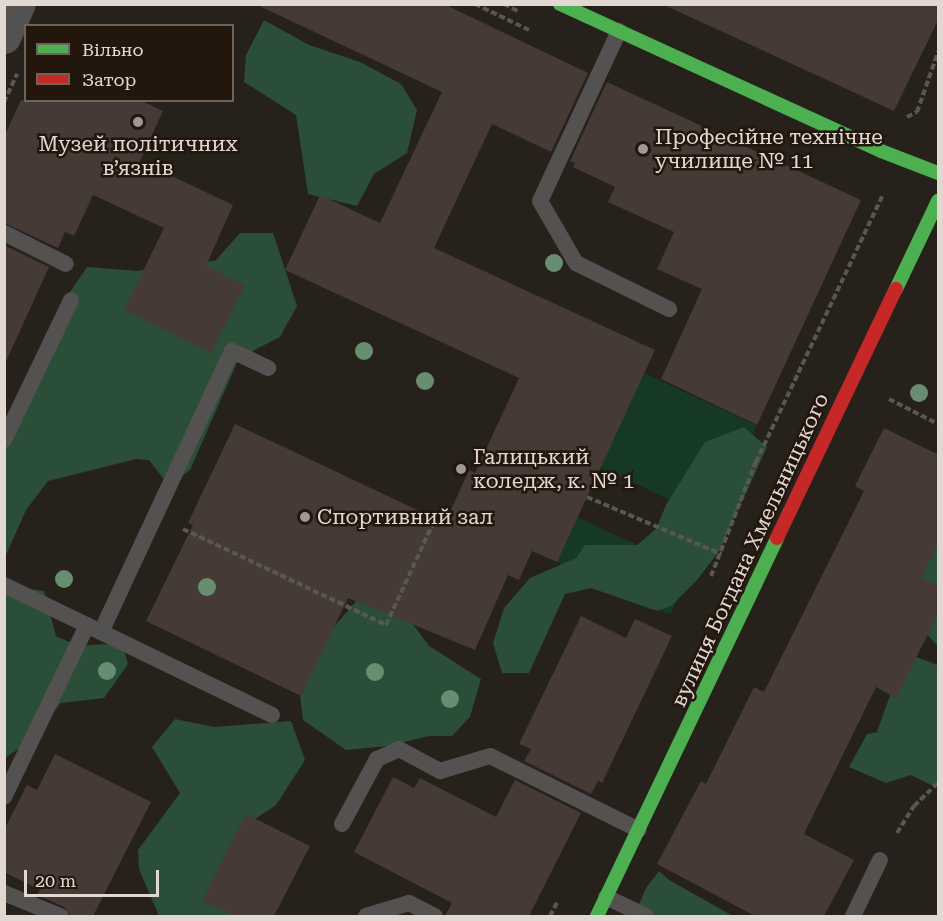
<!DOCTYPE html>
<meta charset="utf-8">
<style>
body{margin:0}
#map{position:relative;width:943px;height:921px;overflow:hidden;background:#27211b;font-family:"Roboto Serif",serif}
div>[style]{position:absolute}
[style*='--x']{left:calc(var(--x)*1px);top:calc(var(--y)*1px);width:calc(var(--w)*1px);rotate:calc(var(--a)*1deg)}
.green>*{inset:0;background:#153924;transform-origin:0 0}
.forest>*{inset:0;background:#2a4e37}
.building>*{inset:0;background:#453a35}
.path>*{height:4px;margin-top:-2px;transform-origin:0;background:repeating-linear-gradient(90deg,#595655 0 6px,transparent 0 9px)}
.lane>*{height:16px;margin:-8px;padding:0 8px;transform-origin:8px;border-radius:8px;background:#545151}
.street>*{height:33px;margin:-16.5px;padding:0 16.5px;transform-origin:16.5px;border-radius:16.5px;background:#545151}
.fast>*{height:14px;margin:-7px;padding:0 7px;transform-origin:7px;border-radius:7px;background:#4caf50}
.jam>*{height:14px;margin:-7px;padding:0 7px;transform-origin:7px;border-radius:7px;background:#c62828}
.trees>*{width:18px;height:18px;margin:-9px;border-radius:50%;background:#698d71}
.dots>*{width:16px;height:16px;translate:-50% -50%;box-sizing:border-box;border:3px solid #22160d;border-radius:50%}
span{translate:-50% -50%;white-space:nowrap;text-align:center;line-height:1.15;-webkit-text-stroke:5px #22160d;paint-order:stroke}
.poi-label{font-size:21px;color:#e1d8d2}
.left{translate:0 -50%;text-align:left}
.street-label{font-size:21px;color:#e1d8d2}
.frame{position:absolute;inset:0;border:6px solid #e1d8d2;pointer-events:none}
.legend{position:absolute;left:24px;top:24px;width:210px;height:78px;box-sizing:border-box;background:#22160d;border:2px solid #6e645c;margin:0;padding:8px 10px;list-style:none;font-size:18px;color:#e1d8d2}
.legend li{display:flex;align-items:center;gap:12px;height:30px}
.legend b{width:30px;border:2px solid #6e645c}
.scale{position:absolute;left:24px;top:870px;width:135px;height:27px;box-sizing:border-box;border:3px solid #e1d8d2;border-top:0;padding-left:8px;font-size:18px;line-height:21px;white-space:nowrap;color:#e1d8d2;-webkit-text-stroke:4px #22160d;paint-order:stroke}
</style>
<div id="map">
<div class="green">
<div style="left:644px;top:373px;width:124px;height:104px;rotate:25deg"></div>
<div style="left:577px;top:517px;width:126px;height:49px;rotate:25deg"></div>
</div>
<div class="forest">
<div style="clip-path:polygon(264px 20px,309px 45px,360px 62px,401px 84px,417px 110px,407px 153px,374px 174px,357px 206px,308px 194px,296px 115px,244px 82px,246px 55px)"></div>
<div style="clip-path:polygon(240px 233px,273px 233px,297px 306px,280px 337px,239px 358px,190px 470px,169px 486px,149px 460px,136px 459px,48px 481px,26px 510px,5px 557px,5px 432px,23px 419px,68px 295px,87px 267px,138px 271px,177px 263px,215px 261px)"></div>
<div style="clip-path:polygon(744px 427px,767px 447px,720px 550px,697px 580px,671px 606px,657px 611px,591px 588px,565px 594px,529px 673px,502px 673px,493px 643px,504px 608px,530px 578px,576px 558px,585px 545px,637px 545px,656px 529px,666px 505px,705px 442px)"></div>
<div style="clip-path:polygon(932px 528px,938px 528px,938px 646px,921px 628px,918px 589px)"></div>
<div style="clip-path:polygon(22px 588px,44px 591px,56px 636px,78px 646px,122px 643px,128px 664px,104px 698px,61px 703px,26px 744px,5px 758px,4px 590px)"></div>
<div style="clip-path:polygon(391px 595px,429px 646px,481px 679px,470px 717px,452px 736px,429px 736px,388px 746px,346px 750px,303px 720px,297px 670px,357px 600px)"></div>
<div style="clip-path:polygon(905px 653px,938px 665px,938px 785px,935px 787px,911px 775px,886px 783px,849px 767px,867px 734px,877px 732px)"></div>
<div style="clip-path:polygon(175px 719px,214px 727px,291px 721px,305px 760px,276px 805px,255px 819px,260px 916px,159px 916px,139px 869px,138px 850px,180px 793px,152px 747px)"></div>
<div style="clip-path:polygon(659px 871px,669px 880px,733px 916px,634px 916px,646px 888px)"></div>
</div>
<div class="building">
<div style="clip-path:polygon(255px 4px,444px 4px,588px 73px,551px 152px,492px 124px,434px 248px,655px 350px,557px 562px,532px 551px,519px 580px,508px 575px,475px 650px,348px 598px,301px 696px,146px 621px,193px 525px,188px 523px,235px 424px,445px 523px,469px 470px,475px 473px,519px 378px,285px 270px,320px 195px,380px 223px,442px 92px)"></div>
<div style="clip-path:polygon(662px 4px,939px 4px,939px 18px,894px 111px)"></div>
<div style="clip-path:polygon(607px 82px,861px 200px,757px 425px,661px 379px,702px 289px,657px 269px,674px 232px,608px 202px,615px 187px,573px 167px,575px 163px,570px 161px)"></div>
<div style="clip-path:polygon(21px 100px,140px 100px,163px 111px,140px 161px,233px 205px,206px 266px,245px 285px,211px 353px,124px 310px,164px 228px,93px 195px,74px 236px,65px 232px,58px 248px,4px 223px,4px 137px)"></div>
<div style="clip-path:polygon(4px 245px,49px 267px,4px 366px)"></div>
<div style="clip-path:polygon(884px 428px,939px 455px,939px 543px,921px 578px,939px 586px,939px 612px,896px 698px,876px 687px,804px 834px,854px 860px,824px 916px,755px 916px,657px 864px,701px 781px,706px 784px,754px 687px,764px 692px,864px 491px,855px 486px)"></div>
<div style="clip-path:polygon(581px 616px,626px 638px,635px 619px,672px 636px,602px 783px,598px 781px,591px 794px,524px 761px,531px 749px,519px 744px)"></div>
<div style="clip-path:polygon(55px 754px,151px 802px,93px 916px,70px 916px,64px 907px,37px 895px,40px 890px,4px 872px,4px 830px,27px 785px,37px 790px)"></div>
<div style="clip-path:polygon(393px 777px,414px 788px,420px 778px,496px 817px,515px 780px,581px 813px,529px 916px,445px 916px,452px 903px,354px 852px)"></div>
<div style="clip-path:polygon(246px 814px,310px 846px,274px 916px,235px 916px,202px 901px)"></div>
</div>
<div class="path">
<div style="--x:475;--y:4;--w:60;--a:25.7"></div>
<div style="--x:504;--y:4;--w:18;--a:27"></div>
<div style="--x:4;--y:102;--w:31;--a:-65"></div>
<div style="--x:907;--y:117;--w:11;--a:-27"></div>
<div style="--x:917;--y:112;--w:64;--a:-70.7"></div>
<div style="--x:889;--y:399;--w:55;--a:27"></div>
<div style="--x:587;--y:497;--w:146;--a:23"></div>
<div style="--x:183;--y:529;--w:225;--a:25.3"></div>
<div style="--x:386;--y:625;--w:117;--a:-65.2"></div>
<div style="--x:711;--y:576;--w:123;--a:-68.5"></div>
<div style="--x:756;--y:462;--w:296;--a:-64.6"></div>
<div style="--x:897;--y:833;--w:32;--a:-58"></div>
<div style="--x:914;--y:806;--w:33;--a:-44"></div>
<div style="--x:550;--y:916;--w:15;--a:-62"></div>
</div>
<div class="lane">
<div style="--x:619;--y:31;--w:187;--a:114.9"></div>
<div style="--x:540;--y:201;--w:72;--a:59.9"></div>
<div style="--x:576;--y:263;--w:104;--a:26.3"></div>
<div style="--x:4;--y:233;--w:69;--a:26.6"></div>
<div style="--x:4;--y:440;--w:155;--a:-64.4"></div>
<div style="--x:4;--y:585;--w:108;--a:25.9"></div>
<div style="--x:101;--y:632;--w:310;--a:-65"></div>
<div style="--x:232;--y:351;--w:40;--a:25"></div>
<div style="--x:101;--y:632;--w:190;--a:25.9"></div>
<div style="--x:4;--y:797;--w:191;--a:-64.2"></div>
<div style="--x:342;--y:824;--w:74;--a:-61.7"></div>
<div style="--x:377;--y:759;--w:24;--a:-24"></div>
<div style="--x:399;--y:749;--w:47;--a:28.2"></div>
<div style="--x:440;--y:771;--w:52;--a:-16.7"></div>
<div style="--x:490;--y:756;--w:166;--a:26.4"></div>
<div style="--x:4;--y:893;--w:61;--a:22.3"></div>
<div style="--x:606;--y:897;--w:44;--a:25.4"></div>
<div style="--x:366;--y:916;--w:45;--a:-16.8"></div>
<div style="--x:409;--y:903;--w:29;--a:27"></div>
<div style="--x:853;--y:916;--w:62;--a:-64.3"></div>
</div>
<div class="street">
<div style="--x:4;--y:37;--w:36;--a:-66"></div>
</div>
<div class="fast">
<div style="--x:560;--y:4;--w:353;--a:24.6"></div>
<div style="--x:881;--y:151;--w:61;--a:21.1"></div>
<div style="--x:896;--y:289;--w:98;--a:-64.5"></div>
<div style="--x:597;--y:916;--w:419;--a:-64.5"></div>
</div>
<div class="jam">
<div style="--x:777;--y:538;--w:276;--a:-64.5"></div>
</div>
<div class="trees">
<div style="left:554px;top:263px"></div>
<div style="left:364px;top:351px"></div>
<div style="left:425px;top:381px"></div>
<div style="left:919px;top:393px"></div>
<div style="left:64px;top:579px"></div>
<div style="left:207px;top:587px"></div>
<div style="left:107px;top:671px"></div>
<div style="left:375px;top:672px"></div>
<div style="left:450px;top:699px"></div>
</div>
<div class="dots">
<div style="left:138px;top:122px;background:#a09892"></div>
<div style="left:643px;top:149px;background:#a09892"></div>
<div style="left:461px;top:469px;background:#a09892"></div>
<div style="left:305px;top:517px;background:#a09892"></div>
</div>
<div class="poi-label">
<span class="left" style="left:655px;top:149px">Професійне технічне<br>училище № 11</span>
<span style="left:138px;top:156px">Музей політичних<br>в’язнів</span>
<span class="left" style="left:473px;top:469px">Галицький<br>коледж, к. № 1</span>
<span class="left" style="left:317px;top:517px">Спортивний зал</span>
</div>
<div class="street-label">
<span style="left:750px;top:550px;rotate:-65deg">вулиця Богдана Хмельницького</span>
</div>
<div class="frame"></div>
<ul class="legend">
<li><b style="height:8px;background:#4caf50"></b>Вільно</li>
<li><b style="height:8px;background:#c62828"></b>Затор</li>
</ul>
<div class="scale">20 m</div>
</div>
